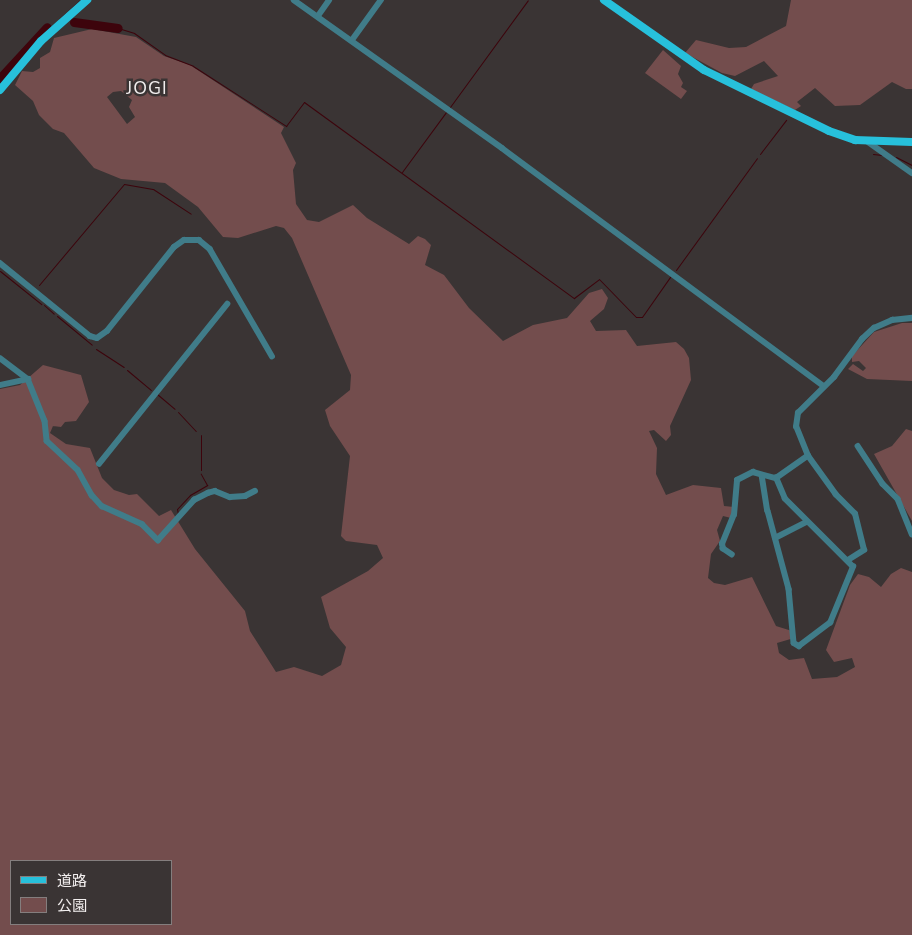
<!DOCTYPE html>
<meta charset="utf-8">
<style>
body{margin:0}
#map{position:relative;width:912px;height:935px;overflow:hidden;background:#3a3434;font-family:"Nunito Sans","Noto Sans JP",sans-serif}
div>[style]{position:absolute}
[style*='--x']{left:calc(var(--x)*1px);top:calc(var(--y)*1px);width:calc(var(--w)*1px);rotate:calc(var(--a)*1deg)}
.green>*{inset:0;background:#734d4d}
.stream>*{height:1px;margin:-0.5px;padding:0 0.5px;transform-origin:0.5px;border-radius:0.5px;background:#3d040c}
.river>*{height:9px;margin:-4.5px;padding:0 4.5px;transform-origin:4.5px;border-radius:4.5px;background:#3d040c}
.minor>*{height:5.5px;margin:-2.75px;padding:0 2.75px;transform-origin:2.75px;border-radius:2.75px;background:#407c89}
.major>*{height:8px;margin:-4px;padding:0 4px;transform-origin:4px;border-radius:4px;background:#27c0db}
span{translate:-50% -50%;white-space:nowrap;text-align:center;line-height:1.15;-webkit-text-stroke:5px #3a3434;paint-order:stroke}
.neighbourhood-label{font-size:18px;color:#f2eeee;letter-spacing:1px}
.legend{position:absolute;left:10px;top:860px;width:162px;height:65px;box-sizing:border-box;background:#3a3434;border:1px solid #847e7e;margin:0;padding:6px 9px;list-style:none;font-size:15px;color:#f2eeee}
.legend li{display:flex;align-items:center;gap:10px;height:25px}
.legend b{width:25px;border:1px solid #847e7e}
</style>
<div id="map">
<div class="green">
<div style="clip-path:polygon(791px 0,912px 0,912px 89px,906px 89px,892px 82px,860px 105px,835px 106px,815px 88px,797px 102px,801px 106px,795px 110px,751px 89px,754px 84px,778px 76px,764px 61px,735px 76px,722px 73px,685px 53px,696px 40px,729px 48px,746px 47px,786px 26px)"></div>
<div style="clip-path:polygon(evenodd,92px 29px,136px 37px,164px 56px,190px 65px,284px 127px,281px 133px,296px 163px,293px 170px,296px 204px,307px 220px,319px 222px,353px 205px,367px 218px,409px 244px,418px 236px,425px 239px,431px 245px,425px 265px,444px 275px,469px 308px,503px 341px,533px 325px,567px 318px,589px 293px,602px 289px,608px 298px,604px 309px,590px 321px,596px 331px,626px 330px,637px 346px,676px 342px,684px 349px,689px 358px,691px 380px,670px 426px,671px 435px,666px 441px,654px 430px,649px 431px,657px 448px,656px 474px,666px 495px,693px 485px,721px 488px,724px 506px,734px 507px,731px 518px,723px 516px,717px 530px,720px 541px,711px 554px,708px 578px,714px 583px,725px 585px,752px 577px,776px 626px,792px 631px,794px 638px,777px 643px,779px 653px,789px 660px,804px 658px,812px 679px,837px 677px,855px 667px,852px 658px,834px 662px,826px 650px,850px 585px,858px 574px,869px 577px,881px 587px,891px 574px,901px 568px,912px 572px,912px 935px,0 935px,0 389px,20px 385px,43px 365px,81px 375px,89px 402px,76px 421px,65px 422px,61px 427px,53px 426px,50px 433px,66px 444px,90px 448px,102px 478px,114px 490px,129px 495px,137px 494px,159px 516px,171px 510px,195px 549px,245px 611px,250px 631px,276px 672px,294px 667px,322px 676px,341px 665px,346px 647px,330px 628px,321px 597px,368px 571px,383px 558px,377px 545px,346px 541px,341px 536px,350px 456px,330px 426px,325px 410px,350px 390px,351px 375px,292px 238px,284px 228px,276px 226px,238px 238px,223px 237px,198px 207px,165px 183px,121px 179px,94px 168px,64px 133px,53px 129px,39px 115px,33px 101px,15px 85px,22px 71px,33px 72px,40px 68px,40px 58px,50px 52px,54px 38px,92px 29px,121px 91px,132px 100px,129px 107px,135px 117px,127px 124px,107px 97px,113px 92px,121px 91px,92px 29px,11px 861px,171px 861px,171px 924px,11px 924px,11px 861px)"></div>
<div style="clip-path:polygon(663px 50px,681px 66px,678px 74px,683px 83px,681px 87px,687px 91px,681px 99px,645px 73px)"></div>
<div style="clip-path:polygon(902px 323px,912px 323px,912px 381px,867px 379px,848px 369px,853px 364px,863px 371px,866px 368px,859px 361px,852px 362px,852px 356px,874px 332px)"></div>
<div style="clip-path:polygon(906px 429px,912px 431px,912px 521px,874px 454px,892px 446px)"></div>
</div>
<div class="stream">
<div style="--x:59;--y:19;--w:28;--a:-42"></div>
<div style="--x:118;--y:28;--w:17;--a:17"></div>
<div style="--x:134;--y:33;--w:38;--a:35"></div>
<div style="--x:165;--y:55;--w:30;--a:21"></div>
<div style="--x:193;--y:66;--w:111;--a:32.8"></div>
<div style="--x:286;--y:126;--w:30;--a:-53"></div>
<div style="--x:304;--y:102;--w:334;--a:36"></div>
<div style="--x:574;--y:298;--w:31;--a:-37"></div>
<div style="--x:599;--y:279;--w:53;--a:45.8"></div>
<div style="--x:636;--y:317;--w:6;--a:0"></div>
<div style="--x:642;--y:317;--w:49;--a:-55"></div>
<div style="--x:450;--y:107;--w:132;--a:-53.9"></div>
<div style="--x:760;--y:154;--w:43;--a:-52.6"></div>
<div style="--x:873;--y:154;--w:9;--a:6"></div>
<div style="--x:896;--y:157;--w:18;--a:27"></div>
<div style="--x:402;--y:172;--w:74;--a:-53.7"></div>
<div style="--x:676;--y:270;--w:138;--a:-54.1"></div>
<div style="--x:0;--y:271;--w:53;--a:38.8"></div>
<div style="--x:39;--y:285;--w:132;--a:-49.9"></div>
<div style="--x:124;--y:184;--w:29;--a:10"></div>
<div style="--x:153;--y:189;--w:45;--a:33.3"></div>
<div style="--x:44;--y:305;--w:13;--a:42"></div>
<div style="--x:57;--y:316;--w:45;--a:39.6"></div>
<div style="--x:96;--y:349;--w:33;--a:33"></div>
<div style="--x:127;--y:370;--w:31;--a:40"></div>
<div style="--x:157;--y:394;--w:23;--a:40"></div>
<div style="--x:178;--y:412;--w:26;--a:47"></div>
<div style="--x:201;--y:435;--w:35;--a:90"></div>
<div style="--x:178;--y:514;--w:5;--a:-101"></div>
<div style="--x:177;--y:509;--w:19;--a:-47"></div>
<div style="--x:190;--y:495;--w:20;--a:-30"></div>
<div style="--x:207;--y:485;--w:13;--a:-119"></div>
</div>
<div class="river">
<div style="--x:74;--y:22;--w:44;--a:7.8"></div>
<div style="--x:0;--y:78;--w:69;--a:-47.3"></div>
</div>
<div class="minor">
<div style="--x:294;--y:0;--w:255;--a:35.4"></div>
<div style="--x:502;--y:148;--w:400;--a:36.5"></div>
<div style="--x:318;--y:16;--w:19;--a:-55"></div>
<div style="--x:352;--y:40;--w:49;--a:-54.1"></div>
<div style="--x:867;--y:141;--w:55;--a:35.4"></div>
<div style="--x:0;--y:263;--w:116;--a:39"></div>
<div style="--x:90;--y:336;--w:7;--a:16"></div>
<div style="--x:97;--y:338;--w:12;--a:-35"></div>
<div style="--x:107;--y:331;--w:107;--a:-51.4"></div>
<div style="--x:174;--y:247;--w:12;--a:-35"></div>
<div style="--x:184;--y:240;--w:15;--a:0"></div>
<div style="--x:199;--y:240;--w:14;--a:39"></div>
<div style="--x:210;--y:249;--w:124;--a:59.9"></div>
<div style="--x:0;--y:358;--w:35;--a:37"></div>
<div style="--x:28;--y:379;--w:45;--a:68"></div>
<div style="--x:45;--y:421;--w:20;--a:84"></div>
<div style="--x:47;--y:441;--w:42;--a:43.1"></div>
<div style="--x:78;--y:470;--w:29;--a:61"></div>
<div style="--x:92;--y:495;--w:15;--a:48"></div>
<div style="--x:102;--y:506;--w:44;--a:24.2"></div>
<div style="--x:142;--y:524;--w:23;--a:45"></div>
<div style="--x:158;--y:540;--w:54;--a:-48"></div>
<div style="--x:194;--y:500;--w:16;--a:-27"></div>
<div style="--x:208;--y:493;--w:7;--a:-16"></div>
<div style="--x:215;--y:491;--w:16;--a:22"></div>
<div style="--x:230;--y:497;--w:15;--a:-4"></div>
<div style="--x:245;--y:496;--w:11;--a:-27"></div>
<div style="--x:0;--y:385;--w:29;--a:-12"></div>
<div style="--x:858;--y:446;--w:45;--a:56.7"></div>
<div style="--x:883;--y:484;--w:21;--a:45"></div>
<div style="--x:898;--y:499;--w:38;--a:68"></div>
<div style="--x:99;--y:464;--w:205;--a:-51.3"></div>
<div style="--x:762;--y:475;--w:36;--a:81"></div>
<div style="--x:768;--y:511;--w:81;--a:74.9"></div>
<div style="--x:789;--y:589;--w:54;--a:84.7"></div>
<div style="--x:794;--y:643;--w:6;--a:31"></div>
<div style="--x:799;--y:646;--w:39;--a:-37"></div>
<div style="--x:830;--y:623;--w:61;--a:-67.7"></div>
<div style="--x:853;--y:567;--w:96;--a:-135"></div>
<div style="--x:785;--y:499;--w:23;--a:-113"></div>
<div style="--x:775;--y:538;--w:35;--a:-27"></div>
<div style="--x:732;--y:555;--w:11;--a:-146"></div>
<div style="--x:723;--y:549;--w:5;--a:-101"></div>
<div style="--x:722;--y:544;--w:31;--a:-68"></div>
<div style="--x:734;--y:515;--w:35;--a:-85"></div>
<div style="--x:737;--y:480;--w:18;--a:-27"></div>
<div style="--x:753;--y:472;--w:24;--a:15"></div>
<div style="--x:776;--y:478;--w:39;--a:-35"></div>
<div style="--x:848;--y:560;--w:19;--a:-32"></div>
<div style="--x:864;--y:550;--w:37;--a:-104"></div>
<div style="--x:855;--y:514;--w:27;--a:-135"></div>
<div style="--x:836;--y:495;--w:48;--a:-125.7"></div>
<div style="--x:808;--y:456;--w:31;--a:-112"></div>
<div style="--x:796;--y:427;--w:14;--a:-82"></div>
<div style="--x:798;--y:413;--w:51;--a:-45"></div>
<div style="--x:834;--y:377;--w:47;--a:-53.6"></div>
<div style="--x:862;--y:339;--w:16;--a:-43"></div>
<div style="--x:874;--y:328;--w:20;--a:-24"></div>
<div style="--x:892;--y:320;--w:20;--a:-6"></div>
</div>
<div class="major">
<div style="--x:604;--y:0;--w:122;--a:35"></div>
<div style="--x:704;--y:70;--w:139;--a:26"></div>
<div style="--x:829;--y:131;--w:28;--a:19"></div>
<div style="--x:855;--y:140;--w:57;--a:2"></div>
<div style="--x:0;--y:90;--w:64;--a:-50.1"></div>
<div style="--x:41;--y:41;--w:62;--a:-41.7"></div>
</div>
<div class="neighbourhood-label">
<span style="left:147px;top:88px">JOGI</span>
</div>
<ul class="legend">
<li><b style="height:6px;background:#27c0db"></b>道路</li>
<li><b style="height:14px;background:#734d4d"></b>公園</li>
</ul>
</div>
